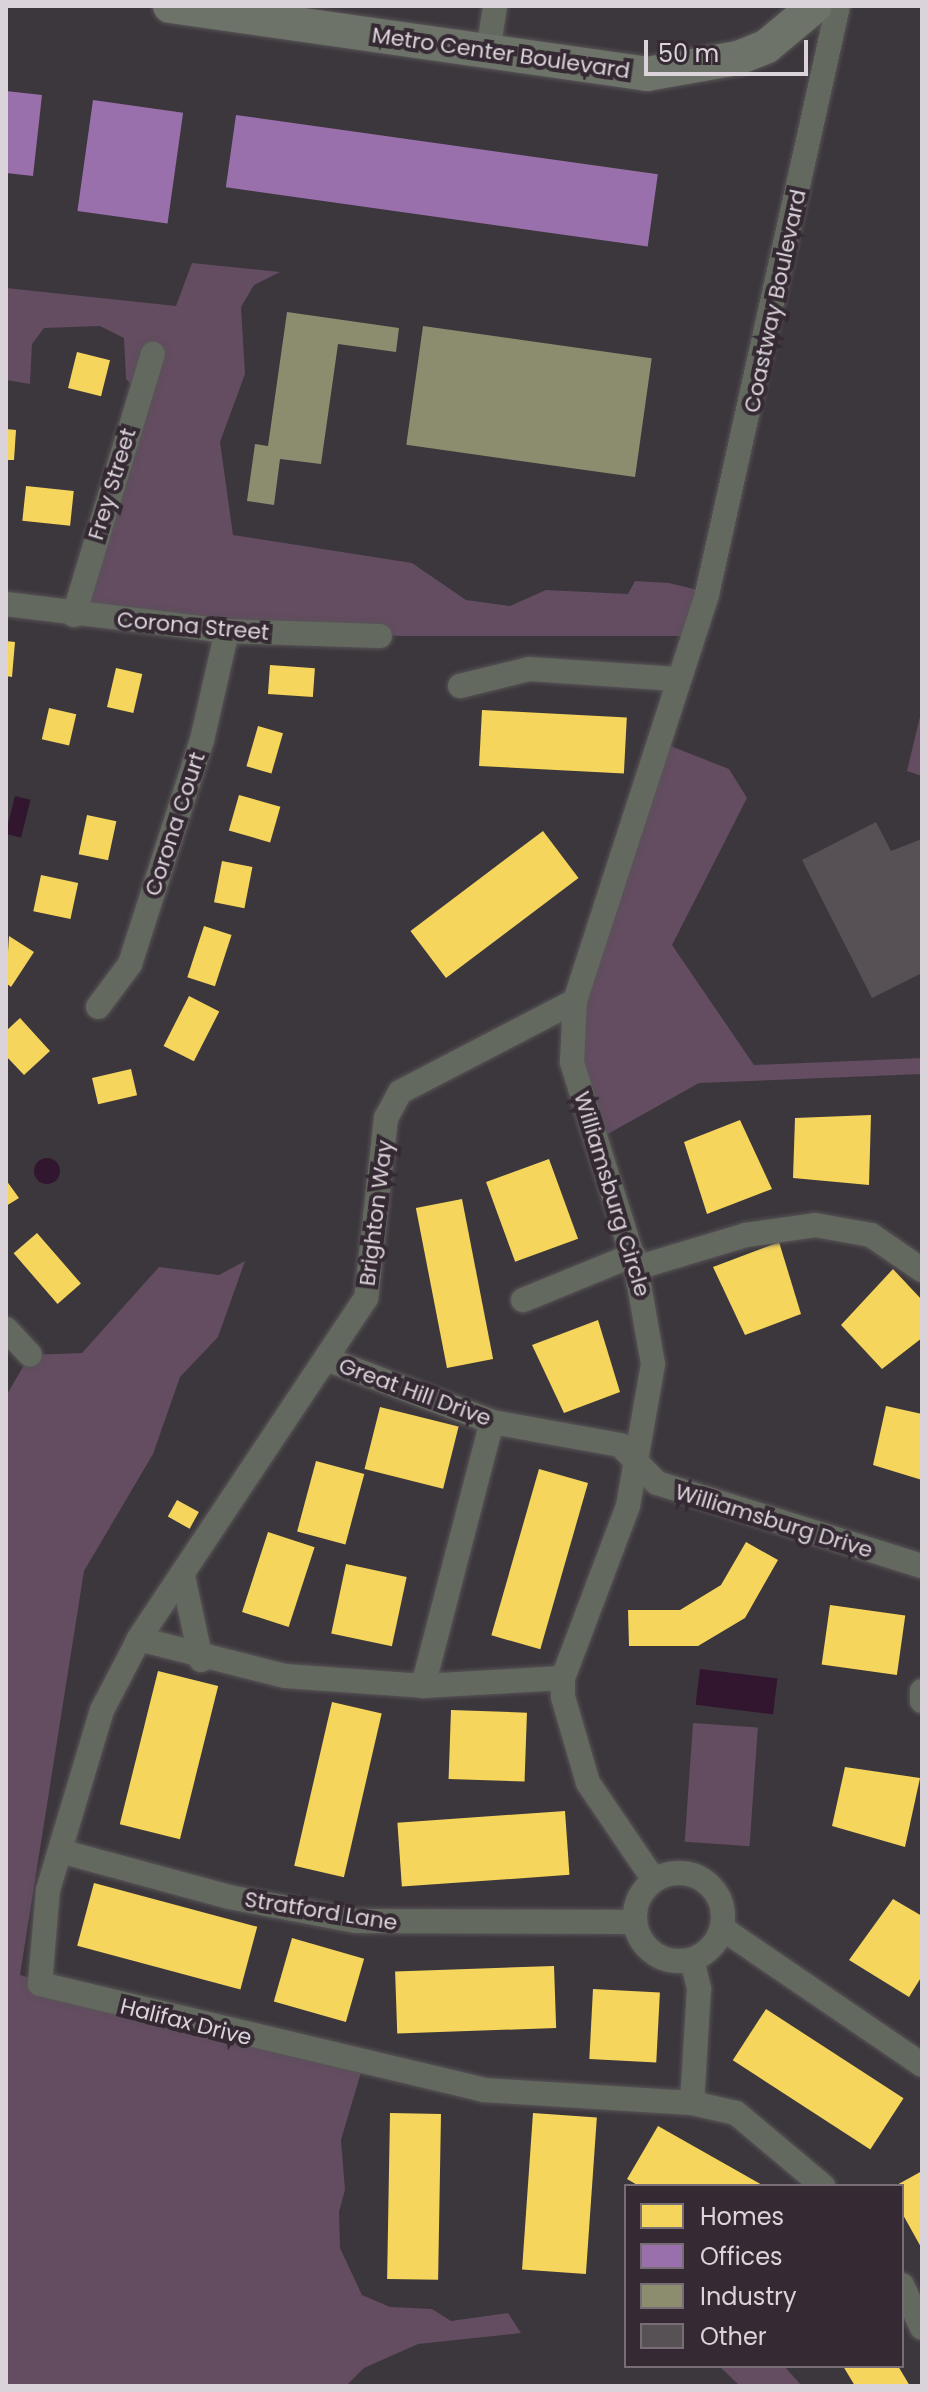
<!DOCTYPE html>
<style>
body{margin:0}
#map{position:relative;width:928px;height:2392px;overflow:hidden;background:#3c373c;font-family:Poppins,sans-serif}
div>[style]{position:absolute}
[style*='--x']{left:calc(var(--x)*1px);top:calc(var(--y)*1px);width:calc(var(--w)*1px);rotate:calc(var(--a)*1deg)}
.green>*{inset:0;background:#644c61;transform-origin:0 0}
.water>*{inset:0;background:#321630;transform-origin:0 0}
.round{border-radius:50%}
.homes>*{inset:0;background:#f6d55c;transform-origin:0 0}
.offices>*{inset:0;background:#9970ab;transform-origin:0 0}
.industry>*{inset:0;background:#8c8c6e;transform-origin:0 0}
.building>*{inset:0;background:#575156}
.roads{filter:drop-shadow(0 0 2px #585457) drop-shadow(0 0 2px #585457)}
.street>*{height:24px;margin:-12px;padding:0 12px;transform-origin:12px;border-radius:12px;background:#646960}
.street>.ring{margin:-12px;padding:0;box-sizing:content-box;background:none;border:24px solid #646960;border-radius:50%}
.secondary>*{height:34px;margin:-17px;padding:0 17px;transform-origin:17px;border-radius:17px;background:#6d7368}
span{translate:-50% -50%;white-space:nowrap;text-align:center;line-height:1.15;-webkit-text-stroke:8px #352a33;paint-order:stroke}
.street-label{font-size:22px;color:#dad3d9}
.frame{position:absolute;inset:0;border:8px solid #dad3d9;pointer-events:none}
.legend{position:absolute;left:624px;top:2184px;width:280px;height:184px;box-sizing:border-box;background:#352a33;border:2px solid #776e75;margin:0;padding:10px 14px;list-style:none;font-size:24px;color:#dad3d9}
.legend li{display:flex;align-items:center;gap:16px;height:40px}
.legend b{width:40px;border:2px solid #776e75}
.scale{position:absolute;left:644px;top:40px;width:164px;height:36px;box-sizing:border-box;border:4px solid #dad3d9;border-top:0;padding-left:10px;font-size:24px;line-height:28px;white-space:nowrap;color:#dad3d9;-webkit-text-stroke:6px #352a33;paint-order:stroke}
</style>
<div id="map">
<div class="green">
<div style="clip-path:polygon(192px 263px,280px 272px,254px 285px,241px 307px,245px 374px,220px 442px,233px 535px,412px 563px,466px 600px,510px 606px,546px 590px,628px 594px,635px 581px,669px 583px,706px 592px,694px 636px,400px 636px,78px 613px,138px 391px,126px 379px,124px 338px,100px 326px,44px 328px,32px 344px,30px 384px,6px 380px,6px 288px,176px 306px)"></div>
<div style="clip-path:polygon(922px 708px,922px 776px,907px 771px)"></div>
<div style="clip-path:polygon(663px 743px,729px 769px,747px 798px,672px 945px,754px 1065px,922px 1058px,922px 1074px,699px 1083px,597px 1140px,574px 1017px)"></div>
<div style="clip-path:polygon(245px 1261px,218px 1337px,180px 1377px,153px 1454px,84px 1571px,20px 1975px,362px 2069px,341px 2140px,345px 2190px,339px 2212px,340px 2248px,362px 2295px,390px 2307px,432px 2309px,451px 2321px,508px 2313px,521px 2333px,418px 2344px,364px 2368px,346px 2386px,6px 2386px,6px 1396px,30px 1355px,82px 1353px,159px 1267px,219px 1275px)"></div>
<div style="left:693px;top:1723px;width:65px;height:119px;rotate:4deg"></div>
<div style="clip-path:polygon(719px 2366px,784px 2366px,802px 2386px,740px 2386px)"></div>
</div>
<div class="water">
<div style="left:15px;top:796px;width:16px;height:39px;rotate:14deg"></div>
<div class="round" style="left:34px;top:1158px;width:26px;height:26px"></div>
<div style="left:700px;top:1669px;width:78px;height:36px;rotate:7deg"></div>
</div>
<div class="homes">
<div style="left:77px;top:352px;width:34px;height:37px;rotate:14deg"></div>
<div style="clip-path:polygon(6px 429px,16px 430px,14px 460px,6px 460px)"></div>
<div style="left:26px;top:486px;width:48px;height:35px;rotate:6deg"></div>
<div style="clip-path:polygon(6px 641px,15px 642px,12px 677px,6px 676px)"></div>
<div style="left:270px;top:665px;width:45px;height:29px;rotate:4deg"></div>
<div style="left:116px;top:668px;width:27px;height:40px;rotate:13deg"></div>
<div style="left:49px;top:708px;width:28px;height:32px;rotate:13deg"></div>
<div style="left:482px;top:710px;width:145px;height:56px;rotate:3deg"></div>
<div style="left:258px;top:726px;width:26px;height:42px;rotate:16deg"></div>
<div style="left:239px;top:795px;width:43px;height:37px;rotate:16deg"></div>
<div style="left:87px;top:815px;width:30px;height:40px;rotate:12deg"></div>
<div style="left:543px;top:831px;width:59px;height:166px;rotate:53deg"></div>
<div style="left:222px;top:861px;width:31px;height:42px;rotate:11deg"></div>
<div style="left:41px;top:875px;width:38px;height:37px;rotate:12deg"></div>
<div style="left:204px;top:926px;width:29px;height:54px;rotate:18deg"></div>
<div style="clip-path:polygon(9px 936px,34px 952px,11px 987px,6px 983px)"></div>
<div style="left:189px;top:996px;width:34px;height:56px;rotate:27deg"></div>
<div style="clip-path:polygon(20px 1018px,50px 1051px,24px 1075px,6px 1056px,6px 1031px)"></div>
<div style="left:131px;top:1069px;width:27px;height:40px;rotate:77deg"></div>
<div style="clip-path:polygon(871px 1115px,869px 1185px,793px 1178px,795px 1118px)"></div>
<div style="clip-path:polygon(740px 1120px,772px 1189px,707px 1214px,684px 1142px)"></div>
<div style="left:549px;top:1159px;width:85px;height:67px;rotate:70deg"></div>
<div style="clip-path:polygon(6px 1180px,19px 1198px,6px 1206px)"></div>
<div style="left:462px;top:1199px;width:163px;height:47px;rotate:79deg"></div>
<div style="left:37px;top:1233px;width:67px;height:31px;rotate:49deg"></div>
<div style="clip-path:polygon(779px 1242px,801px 1314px,745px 1335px,713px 1267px)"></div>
<div style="clip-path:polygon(893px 1269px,922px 1300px,922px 1338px,882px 1369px,841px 1325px)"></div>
<div style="clip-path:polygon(598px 1320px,620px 1392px,564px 1413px,532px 1345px)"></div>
<div style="clip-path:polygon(886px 1406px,922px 1414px,922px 1480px,873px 1465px)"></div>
<div style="left:380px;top:1407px;width:81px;height:64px;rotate:14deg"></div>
<div style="left:316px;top:1461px;width:50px;height:73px;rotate:15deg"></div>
<div style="left:539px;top:1469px;width:51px;height:173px;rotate:16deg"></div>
<div style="left:177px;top:1500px;width:25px;height:19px;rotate:29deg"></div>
<div style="left:268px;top:1532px;width:49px;height:84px;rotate:18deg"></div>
<div style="clip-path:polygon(746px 1542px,778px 1560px,745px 1618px,698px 1646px,629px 1646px,628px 1610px,680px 1610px,721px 1585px)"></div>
<div style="left:346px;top:1564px;width:62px;height:71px;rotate:12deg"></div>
<div style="left:830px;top:1605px;width:76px;height:60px;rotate:8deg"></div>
<div style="left:158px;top:1671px;width:62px;height:158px;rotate:14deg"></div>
<div style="left:332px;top:1702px;width:51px;height:168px;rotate:13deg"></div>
<div style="left:451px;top:1710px;width:76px;height:69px;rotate:2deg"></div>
<div style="clip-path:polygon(845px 1767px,920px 1778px,905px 1847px,832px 1826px)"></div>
<div style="left:565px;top:1811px;width:64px;height:168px;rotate:86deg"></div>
<div style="left:94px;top:1883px;width:169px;height:65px;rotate:15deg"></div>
<div style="clip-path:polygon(893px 1899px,922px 1916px,922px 1976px,909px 1997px,849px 1960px)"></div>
<div style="left:292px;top:1938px;width:75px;height:66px;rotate:16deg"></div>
<div style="left:554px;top:1966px;width:62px;height:159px;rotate:88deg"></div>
<div style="left:593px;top:1989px;width:67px;height:70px;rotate:3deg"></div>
<div style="left:766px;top:2009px;width:164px;height:61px;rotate:33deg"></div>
<div style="left:390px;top:2113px;width:51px;height:166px;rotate:1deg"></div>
<div style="left:533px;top:2113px;width:64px;height:157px;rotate:4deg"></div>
<div style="clip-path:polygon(658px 2126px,764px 2186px,639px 2186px,627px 2179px)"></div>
<div style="clip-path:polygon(922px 2171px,922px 2249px,902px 2213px,902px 2186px,895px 2186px)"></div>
<div style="clip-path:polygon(843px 2366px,898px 2366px,910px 2386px,855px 2386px)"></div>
</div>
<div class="offices">
<div style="clip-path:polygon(6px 91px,42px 95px,33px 176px,6px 173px)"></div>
<div style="left:93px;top:100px;width:91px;height:112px;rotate:8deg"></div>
<div style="left:236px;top:115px;width:426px;height:73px;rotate:8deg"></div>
</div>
<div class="industry">
<div style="clip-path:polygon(287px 312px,399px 328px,396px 352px,338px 344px,321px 464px,280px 459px,274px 505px,247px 501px,255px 444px,268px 446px)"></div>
<div style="left:423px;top:326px;width:231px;height:120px;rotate:8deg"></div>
</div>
<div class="building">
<div style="clip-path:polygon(876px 822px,891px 851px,922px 839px,922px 973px,872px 998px,802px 860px)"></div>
</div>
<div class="roads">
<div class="street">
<div style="--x:488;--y:52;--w:47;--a:-81.3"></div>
<div style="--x:6;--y:604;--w:223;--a:7"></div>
<div style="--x:227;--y:631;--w:153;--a:1.9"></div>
<div style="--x:74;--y:615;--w:273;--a:-73.2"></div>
<div style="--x:460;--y:686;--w:71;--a:-13.8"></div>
<div style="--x:529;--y:669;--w:148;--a:3.9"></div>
<div style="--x:575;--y:1001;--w:197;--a:152.5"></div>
<div style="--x:400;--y:1092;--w:30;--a:118"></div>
<div style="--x:386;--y:1118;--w:181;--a:96.3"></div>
<div style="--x:366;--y:1298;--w:410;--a:123.7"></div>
<div style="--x:139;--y:1639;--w:80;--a:117.5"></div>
<div style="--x:102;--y:1710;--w:188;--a:106.7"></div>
<div style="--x:48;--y:1890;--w:94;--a:94.9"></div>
<div style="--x:40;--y:1984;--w:456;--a:13.4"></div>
<div style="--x:484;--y:2090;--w:208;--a:3.6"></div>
<div style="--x:692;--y:2103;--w:45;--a:12.8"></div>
<div style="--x:736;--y:2113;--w:114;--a:40"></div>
<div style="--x:98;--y:1007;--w:54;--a:-53.3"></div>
<div style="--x:130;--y:964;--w:235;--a:-72.2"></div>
<div style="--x:202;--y:740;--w:112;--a:-77.1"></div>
<div style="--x:636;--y:1268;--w:115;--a:-16.7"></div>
<div style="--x:746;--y:1235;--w:70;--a:-8.2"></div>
<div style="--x:815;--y:1225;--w:57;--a:10.1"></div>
<div style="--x:871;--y:1235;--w:62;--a:34.5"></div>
<div style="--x:523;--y:1300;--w:119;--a:-22.2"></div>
<div style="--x:6;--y:1329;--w:35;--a:47"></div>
<div style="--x:329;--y:1360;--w:174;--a:20.8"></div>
<div style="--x:492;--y:1422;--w:130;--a:10.2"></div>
<div style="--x:620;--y:1445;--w:53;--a:45.8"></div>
<div style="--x:657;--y:1483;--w:278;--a:17.4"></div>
<div style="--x:183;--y:1576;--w:86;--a:77.9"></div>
<div style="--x:139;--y:1639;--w:151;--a:14.2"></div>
<div style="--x:285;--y:1676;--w:138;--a:4.1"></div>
<div style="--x:423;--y:1686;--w:140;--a:-3.3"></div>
<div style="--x:423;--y:1686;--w:273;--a:-75.4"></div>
<div style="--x:922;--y:1691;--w:10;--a:90"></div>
<div style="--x:60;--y:1851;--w:175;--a:15.2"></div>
<div style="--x:229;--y:1897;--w:129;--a:10.7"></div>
<div style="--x:356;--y:1921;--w:279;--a:0.2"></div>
<div class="ring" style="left:635px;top:1873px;width:64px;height:64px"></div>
<div style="--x:654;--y:1880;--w:117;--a:-124.2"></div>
<div style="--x:588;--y:1783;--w:90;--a:-106.2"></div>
<div style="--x:563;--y:1697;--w:19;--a:-90"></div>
<div style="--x:563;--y:1678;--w:184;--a:-69.3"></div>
<div style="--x:628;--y:1506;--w:144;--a:-80"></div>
<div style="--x:653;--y:1364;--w:97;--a:-100"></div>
<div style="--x:636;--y:1268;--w:216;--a:-107.3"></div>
<div style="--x:572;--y:1062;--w:61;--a:-87.2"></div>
<div style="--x:575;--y:1001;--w:428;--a:-72"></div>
<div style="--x:707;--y:594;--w:602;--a:-77.44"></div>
<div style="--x:723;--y:1929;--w:241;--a:34.3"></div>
<div style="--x:692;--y:1960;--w:30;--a:76"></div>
<div style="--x:699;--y:1989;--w:114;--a:93.5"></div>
<div style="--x:902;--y:2285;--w:47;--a:65.1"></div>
</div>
<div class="secondary">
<div style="--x:170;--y:6;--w:482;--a:8.1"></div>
<div style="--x:647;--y:74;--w:92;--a:-10"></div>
<div style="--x:738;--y:58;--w:31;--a:-22"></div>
<div style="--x:767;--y:46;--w:62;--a:-39.8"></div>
</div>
</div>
<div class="street-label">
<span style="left:501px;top:53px;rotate:8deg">Metro Center Boulevard</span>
<span style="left:775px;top:301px;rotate:-78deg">Coastway Boulevard</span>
<span style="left:112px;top:484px;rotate:-73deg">Frey Street</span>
<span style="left:193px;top:626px;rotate:5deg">Corona Street</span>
<span style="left:175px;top:824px;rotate:-72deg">Corona Court</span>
<span style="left:612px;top:1194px;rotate:73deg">Williamsburg Circle</span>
<span style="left:376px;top:1213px;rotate:-83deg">Brighton Way</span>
<span style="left:415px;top:1392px;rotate:20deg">Great Hill Drive</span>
<span style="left:774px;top:1521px;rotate:17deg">Williamsburg Drive</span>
<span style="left:321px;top:1911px;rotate:9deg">Stratford Lane</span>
<span style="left:186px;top:2022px;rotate:14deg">Halifax Drive</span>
</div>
<div class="frame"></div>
<ul class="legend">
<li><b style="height:22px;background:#f6d55c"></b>Homes</li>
<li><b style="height:22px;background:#9970ab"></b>Offices</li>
<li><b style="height:22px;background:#8c8c6e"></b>Industry</li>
<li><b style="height:22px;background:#575156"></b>Other</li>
</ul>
<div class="scale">50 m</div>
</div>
